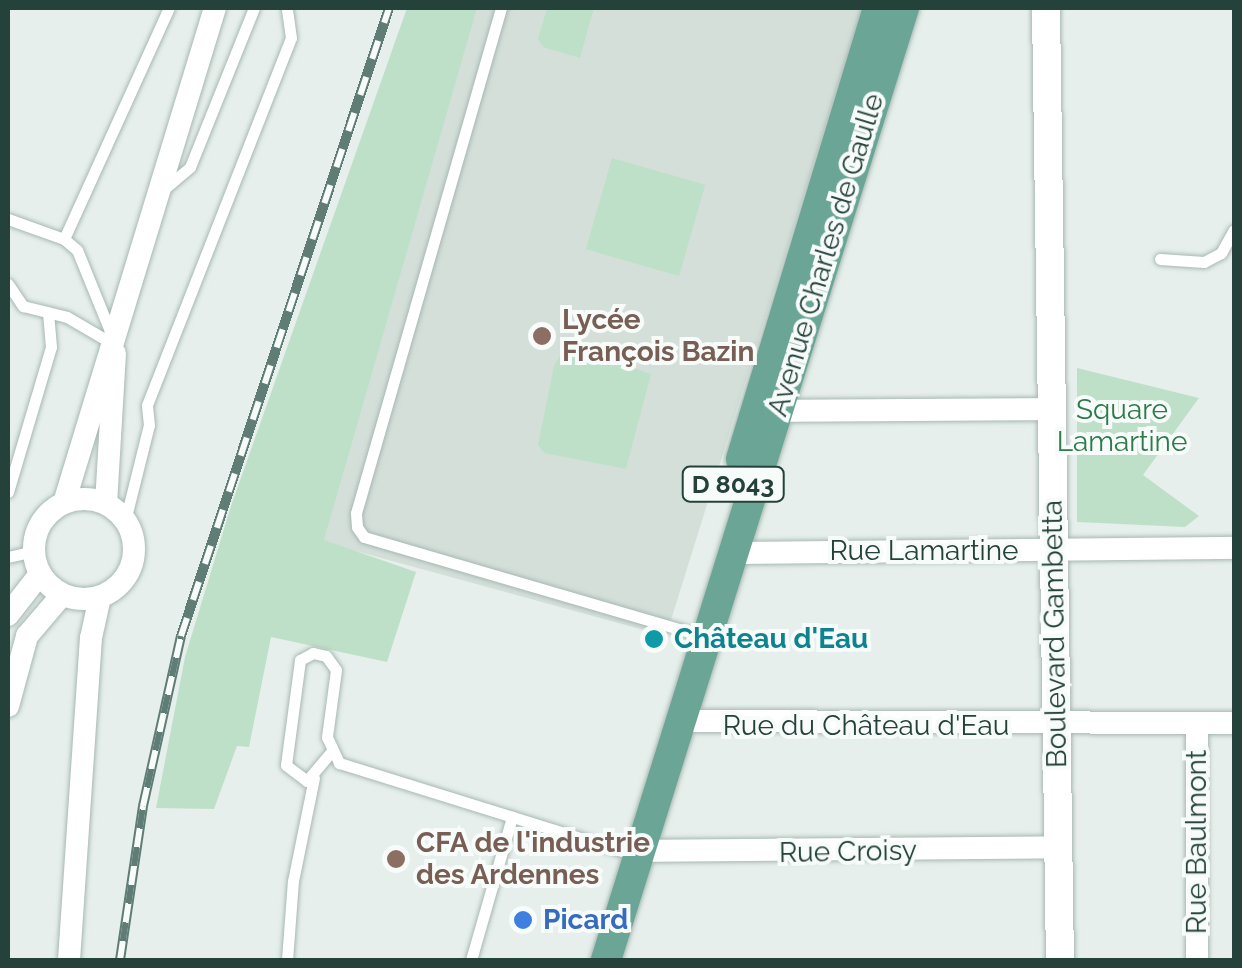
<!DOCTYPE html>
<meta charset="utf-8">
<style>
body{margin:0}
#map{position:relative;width:1242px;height:968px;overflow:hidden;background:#e6efeb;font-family:Raleway,sans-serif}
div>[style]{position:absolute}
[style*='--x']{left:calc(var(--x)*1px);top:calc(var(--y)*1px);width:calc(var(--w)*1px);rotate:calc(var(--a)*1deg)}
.built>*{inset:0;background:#d4dfda}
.green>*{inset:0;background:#bfe0c8;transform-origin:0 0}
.roads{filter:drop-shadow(0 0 2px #a8b8b2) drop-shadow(0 0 2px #a8b8b2)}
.service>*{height:11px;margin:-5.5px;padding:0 5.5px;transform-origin:5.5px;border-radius:5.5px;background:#fff}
.minor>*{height:22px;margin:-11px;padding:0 11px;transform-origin:11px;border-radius:11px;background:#fff}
.minor>.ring{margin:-11px;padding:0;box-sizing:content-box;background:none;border:22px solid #fff;border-radius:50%}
.tertiary>*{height:28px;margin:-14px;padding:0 14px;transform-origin:14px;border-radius:14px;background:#fff}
.primary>*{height:30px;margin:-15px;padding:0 15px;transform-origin:15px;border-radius:15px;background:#6aa596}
.rail>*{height:10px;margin-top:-5px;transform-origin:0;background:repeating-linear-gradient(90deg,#f7fbf9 0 19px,#5f7d75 0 38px);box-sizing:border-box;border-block:2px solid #5f7d75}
.dots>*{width:28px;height:28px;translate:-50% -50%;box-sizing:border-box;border:5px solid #f7fbf9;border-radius:50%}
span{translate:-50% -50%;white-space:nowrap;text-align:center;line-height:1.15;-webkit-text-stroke:8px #f7fbf9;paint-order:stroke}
.shield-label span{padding:2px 8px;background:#f7fbf9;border:2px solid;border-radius:8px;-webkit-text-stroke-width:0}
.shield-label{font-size:25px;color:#24423a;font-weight:700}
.street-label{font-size:28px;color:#24423a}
.education-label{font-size:28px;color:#785e54;font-weight:700}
.left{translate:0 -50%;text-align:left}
.park-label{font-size:28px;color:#2d7a4b}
.culture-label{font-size:28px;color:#0d838f;font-weight:700}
.shop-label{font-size:28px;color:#366cbe;font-weight:700}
.frame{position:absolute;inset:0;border:10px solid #24423a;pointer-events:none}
</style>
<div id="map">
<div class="built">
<div style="clip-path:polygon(444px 8px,862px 8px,666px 636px,257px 524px)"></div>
</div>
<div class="green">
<div style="clip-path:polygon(407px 8px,477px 8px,324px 540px,416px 572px,387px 662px,271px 637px,249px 747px,237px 746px,214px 809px,156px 808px,185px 657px,231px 506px)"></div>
<div style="clip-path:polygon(547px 8px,594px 8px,580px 58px,543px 47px,538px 39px)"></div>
<div style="left:612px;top:158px;width:97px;height:95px;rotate:16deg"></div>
<div style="clip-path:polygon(579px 349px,651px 374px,626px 469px,544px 453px,538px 445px,554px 366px,560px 356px)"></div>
<div style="clip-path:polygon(1077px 368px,1199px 398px,1143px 475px,1199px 516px,1185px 527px,1077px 522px)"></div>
</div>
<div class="roads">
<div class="service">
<div style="--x:501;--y:8;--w:525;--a:106.02"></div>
<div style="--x:356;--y:513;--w:14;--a:86"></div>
<div style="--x:357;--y:527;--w:12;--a:55"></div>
<div style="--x:364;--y:537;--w:353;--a:16.3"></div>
<div style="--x:164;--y:189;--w:34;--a:-40"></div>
<div style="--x:190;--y:167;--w:171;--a:-68.1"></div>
<div style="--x:8;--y:219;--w:59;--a:19.7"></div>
<div style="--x:1160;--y:259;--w:44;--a:3.9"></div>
<div style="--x:1204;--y:262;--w:19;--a:-28"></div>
<div style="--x:1221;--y:253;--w:26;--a:-61"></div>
<div style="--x:8;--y:284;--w:27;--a:56"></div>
<div style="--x:23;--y:306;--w:45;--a:14"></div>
<div style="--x:67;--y:317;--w:56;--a:30.3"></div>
<div style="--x:112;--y:336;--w:93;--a:-112.1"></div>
<div style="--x:77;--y:250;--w:17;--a:-140"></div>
<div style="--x:64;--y:239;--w:254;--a:-65.6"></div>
<div style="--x:8;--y:492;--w:151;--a:-73.5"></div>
<div style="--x:51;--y:347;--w:35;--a:-95"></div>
<div style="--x:125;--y:521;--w:99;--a:-76"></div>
<div style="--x:149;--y:425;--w:20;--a:-96"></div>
<div style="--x:147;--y:405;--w:394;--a:-68.6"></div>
<div style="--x:291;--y:38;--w:30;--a:-98"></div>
<div style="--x:8;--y:557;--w:26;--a:-13"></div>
<div style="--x:331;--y:752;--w:38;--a:130"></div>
<div style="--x:307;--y:781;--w:26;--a:-143"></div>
<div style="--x:286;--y:765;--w:106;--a:-82.4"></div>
<div style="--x:300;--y:660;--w:15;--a:-28"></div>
<div style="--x:313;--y:653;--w:13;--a:13"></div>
<div style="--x:326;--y:656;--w:17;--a:54"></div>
<div style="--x:336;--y:670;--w:68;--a:97.7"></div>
<div style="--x:327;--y:737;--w:29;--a:65"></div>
<div style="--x:339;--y:763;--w:295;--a:17.3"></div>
<div style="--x:287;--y:960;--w:79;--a:-85.7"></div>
<div style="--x:293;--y:881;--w:105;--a:-78.5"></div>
<div style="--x:471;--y:960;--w:149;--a:-74"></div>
</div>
<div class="minor">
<div style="--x:766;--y:411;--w:286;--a:-0.4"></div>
<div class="ring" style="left:34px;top:499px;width:78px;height:78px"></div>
<div style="--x:64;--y:503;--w:518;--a:-73.04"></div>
<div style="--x:106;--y:504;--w:151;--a:-86.6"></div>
<div style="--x:734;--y:547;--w:15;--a:23"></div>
<div style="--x:748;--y:553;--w:486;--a:-0.6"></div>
<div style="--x:8;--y:615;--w:52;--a:-52"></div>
<div style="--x:8;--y:706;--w:73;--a:-74.8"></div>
<div style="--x:27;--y:636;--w:54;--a:-49.5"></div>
<div style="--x:679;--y:721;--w:555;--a:0.21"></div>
<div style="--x:638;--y:851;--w:420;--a:-0.5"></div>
<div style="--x:69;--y:960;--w:323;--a:-86.1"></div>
<div style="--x:91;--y:638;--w:42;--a:-77.6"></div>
<div style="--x:1197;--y:960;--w:236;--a:-90"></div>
</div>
<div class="tertiary">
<div style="--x:1046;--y:8;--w:952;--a:89.16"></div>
</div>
<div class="primary">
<div style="--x:741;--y:459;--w:471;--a:-73.1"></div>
<div style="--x:606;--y:960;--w:998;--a:-72.62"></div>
</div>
</div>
<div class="rail">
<div style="--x:120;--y:960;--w:156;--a:-81.5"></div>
<div style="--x:143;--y:806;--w:174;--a:-77.4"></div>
<div style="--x:181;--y:636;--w:662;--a:-71.67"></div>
</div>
<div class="dots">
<div style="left:542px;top:336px;background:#8d6e63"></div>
<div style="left:654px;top:639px;background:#0f9aa8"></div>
<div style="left:396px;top:859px;background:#8d6e63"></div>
<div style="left:523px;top:920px;background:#3f7fe0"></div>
</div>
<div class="shield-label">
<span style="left:733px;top:484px">D 8043</span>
</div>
<div class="street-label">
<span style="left:826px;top:255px;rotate:-73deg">Avenue Charles de Gaulle</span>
<span style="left:924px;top:551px">Rue Lamartine</span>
<span style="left:1055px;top:634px;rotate:-91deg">Boulevard Gambetta</span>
<span style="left:866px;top:726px">Rue du Château d'Eau</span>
<span style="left:1197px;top:842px;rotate:-90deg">Rue Baulmont</span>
<span style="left:848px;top:852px;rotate:-1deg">Rue Croisy</span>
</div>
<div class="education-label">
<span class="left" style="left:562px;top:336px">Lycée<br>François Bazin</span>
<span class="left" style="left:416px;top:859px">CFA de l'industrie<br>des Ardennes</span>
</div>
<div class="park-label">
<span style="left:1122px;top:426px">Square<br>Lamartine</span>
</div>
<div class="culture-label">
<span class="left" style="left:674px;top:639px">Château d'Eau</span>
</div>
<div class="shop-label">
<span class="left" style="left:543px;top:920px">Picard</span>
</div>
<div class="frame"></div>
</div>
